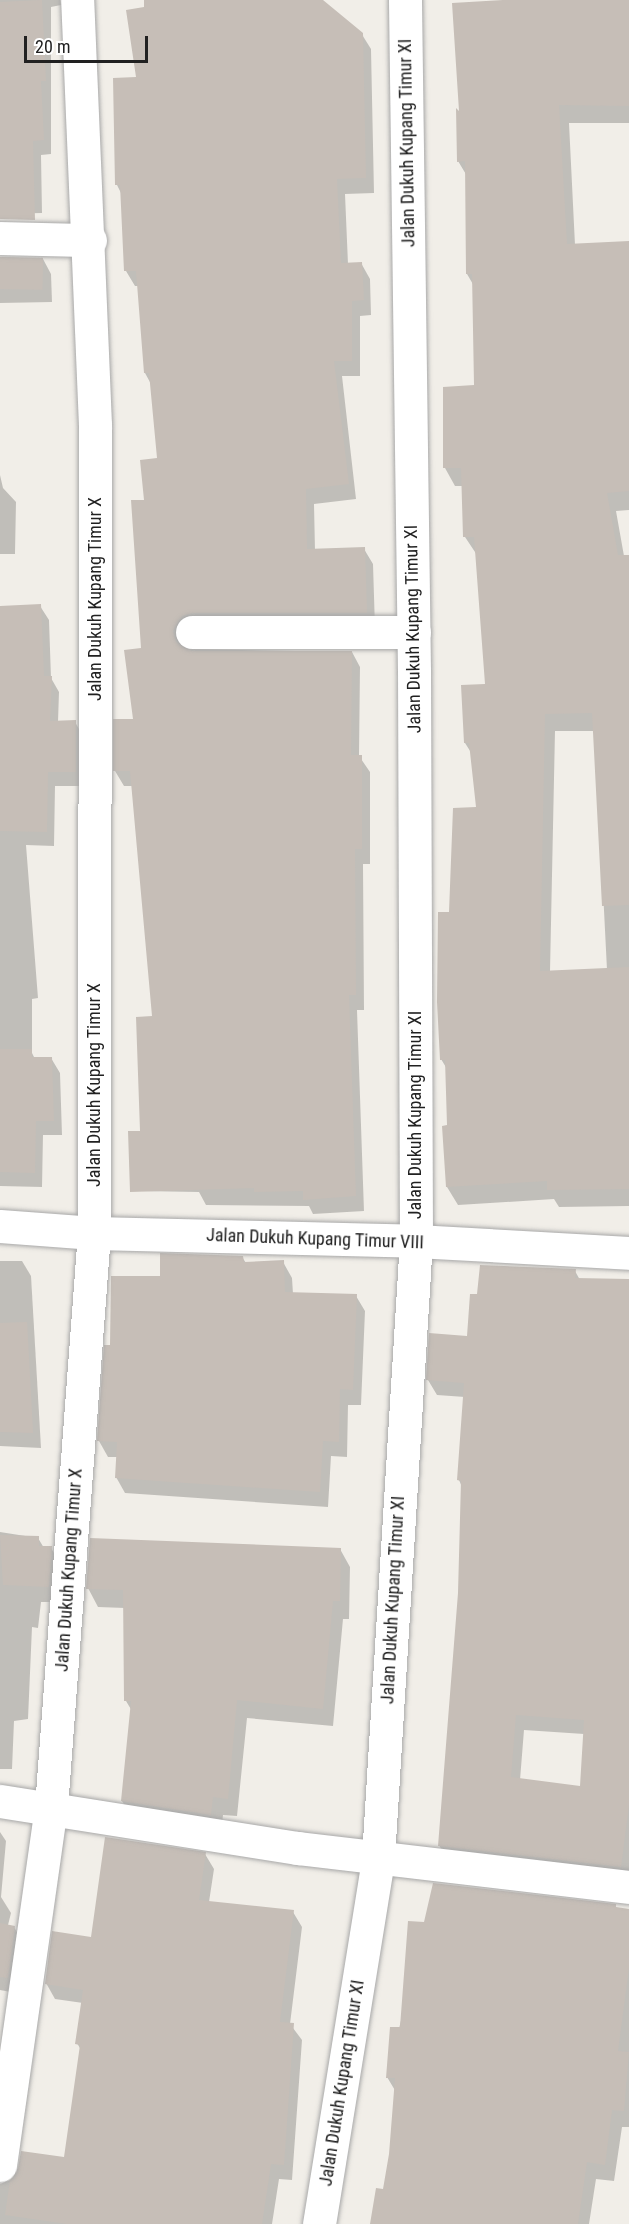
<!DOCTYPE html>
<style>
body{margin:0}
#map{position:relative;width:629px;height:2224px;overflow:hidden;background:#f1eee8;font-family:"Roboto Condensed",sans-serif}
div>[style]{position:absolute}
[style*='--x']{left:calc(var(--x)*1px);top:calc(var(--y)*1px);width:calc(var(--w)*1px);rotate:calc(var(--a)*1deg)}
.shadow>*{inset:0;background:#0003}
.building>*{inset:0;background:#c6beb7;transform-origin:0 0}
.roads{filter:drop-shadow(0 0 2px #a8a8a8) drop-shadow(0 0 2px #a8a8a8)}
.minor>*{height:33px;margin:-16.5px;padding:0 16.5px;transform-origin:16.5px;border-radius:16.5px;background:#fff}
.tertiary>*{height:33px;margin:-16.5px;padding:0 16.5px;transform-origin:16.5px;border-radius:16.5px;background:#fff}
span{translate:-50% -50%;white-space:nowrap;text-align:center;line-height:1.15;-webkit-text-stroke:4.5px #fff;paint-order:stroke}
.street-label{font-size:18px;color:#212121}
.scale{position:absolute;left:24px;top:36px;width:124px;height:27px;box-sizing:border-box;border:3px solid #212121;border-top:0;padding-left:8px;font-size:18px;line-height:21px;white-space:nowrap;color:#212121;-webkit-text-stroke:4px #fff;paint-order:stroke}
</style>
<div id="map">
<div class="shadow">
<div style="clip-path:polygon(0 0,60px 0,61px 5px,51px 7px,51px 154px,41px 155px,42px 213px,0 214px)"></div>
<div style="clip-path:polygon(145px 0,321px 0,361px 33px,371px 49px,374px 193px,345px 194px,348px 264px,361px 263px,370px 279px,371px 315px,360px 316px,360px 376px,342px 376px,356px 499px,314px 504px,315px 550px,364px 549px,373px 564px,375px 628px,184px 638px,181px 649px,352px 652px,360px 667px,359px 756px,370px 772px,370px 864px,363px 864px,364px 1010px,357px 1010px,364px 1211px,313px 1214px,309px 1206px,206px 1205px,199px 1192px,140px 1191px,154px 1017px,132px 786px,124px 786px,115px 771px,135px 721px,142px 650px,146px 501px,158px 460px,151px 384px,145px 373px,139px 286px,135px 286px,126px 271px,122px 195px,117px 185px,114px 79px,138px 79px)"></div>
<div style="clip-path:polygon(evenodd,526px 0,629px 0,629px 123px,569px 123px,575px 245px,629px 243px,629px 510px,616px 511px,624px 556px,629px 556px,629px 1206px,559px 1207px,554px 1199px,458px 1205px,447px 1187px,447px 1069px,441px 1059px,451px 913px,478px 808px,472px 754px,465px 743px,487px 685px,477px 555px,465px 537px,463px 486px,455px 486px,445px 468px,476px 386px,474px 286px,467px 274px,467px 176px,458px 161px,461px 114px,526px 0,555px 731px,595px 731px,607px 970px,550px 972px,555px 731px)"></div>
<div style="clip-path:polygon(0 257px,43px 259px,51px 274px,52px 302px,0 303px)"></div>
<div style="clip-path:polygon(0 475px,3px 488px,16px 502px,15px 554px,0 554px)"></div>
<div style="clip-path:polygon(40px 606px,49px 620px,51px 678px,59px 692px,58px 722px,75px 722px,83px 736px,83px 786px,55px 786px,54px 846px,26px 845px,38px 998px,32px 999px,32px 1053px,35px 1059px,51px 1058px,60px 1073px,62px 1135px,43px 1135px,42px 1187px,0 1186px,0 608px)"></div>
<div style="clip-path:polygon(242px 1257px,246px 1263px,283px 1262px,292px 1278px,293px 1294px,356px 1296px,365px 1311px,361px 1405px,348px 1405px,347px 1457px,331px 1456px,328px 1507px,125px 1493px,116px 1477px,118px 1457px,108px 1457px,99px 1441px,112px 1347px,161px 1278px)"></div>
<div style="clip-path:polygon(0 1261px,22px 1261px,31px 1276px,41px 1448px,0 1446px)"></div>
<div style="clip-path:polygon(evenodd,575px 1271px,580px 1280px,629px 1280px,629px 1882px,448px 1861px,439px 1845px,459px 1593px,462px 1487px,459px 1480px,465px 1397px,437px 1395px,428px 1380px,468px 1338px,478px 1296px,575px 1271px,524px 1730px,584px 1734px,581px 1788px,520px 1780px,524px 1730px)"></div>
<div style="clip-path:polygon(0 1532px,38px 1538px,44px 1548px,51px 1548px,60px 1563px,57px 1602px,41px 1602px,38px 1628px,32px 1627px,28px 1719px,14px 1721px,12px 1769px,0 1769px)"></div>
<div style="clip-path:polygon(340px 1549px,350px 1567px,349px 1619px,343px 1619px,333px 1726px,247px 1718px,237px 1816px,223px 1815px,221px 1833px,133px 1819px,122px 1801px,132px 1711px,126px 1701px,125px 1608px,98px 1607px,88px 1588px)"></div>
<div style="clip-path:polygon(0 1832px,6px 1841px,1px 1897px,11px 1913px,8px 1925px,14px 1927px,23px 1943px,16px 1993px,0 1990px)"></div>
<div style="clip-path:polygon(205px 1854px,214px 1869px,209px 1902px,293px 1912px,302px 1927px,290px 2024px,302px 2040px,292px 2180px,279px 2179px,272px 2224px,0 2224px,0 2184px,65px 2159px,81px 2050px,77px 2043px,83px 2003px,55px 1999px,46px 1983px,92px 1939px)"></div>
<div style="clip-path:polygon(617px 1909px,629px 1911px,629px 2127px,622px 2127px,614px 2181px,596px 2179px,589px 2224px,371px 2224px,385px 2191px,390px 2155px,396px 2092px,387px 2077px,425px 1924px)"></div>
</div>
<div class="building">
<div style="clip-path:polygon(42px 0,46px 81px,41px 81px,44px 140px,33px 141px,35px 220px,0 219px,0 2px)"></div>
<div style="clip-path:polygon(144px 0,323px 0,363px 33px,366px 178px,337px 179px,341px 263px,362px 262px,364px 300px,352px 301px,352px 361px,334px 361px,349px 484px,306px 489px,307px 549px,365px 547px,367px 613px,192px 613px,182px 616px,173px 631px,176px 642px,192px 651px,352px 651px,351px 755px,362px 755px,362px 849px,355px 849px,356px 995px,349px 995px,356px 1196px,303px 1200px,303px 1191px,254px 1192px,254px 1188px,130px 1192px,128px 1131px,140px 1131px,136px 1017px,152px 1016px,130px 771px,113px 771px,113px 719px,133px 719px,124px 650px,141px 648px,131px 500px,144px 500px,140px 460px,157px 458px,149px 373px,144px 373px,136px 271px,124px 271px,120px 185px,115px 185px,113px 78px,136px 77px,126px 10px,144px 7px)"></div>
<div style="clip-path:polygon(503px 0,629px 0,629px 106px,559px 105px,567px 244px,629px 241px,629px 491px,607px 493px,618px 555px,629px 555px,629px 905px,602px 906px,592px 713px,545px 714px,540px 971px,629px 967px,629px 1189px,547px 1190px,547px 1181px,446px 1187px,442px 1126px,447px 1125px,445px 1060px,440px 1060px,437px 1002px,438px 912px,449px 912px,453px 808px,476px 807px,469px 743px,464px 743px,461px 685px,485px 684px,474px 537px,463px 537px,461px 468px,443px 468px,443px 387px,474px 385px,472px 274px,466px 274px,465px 161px,457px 162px,456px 108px,459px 111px,452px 3px)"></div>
<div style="left:0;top:257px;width:43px;height:32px;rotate:1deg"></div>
<div style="clip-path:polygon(41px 604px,44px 676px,52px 676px,50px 721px,76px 720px,76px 772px,48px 772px,47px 832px,0 831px,0 606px)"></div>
<div style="clip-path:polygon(0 1049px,32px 1049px,32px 1057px,52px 1057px,54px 1121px,36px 1121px,35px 1173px,0 1172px)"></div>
<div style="clip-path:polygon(160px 1253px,243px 1256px,244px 1262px,284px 1260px,285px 1292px,357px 1294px,353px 1390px,340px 1389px,339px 1442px,323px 1441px,320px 1492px,115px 1478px,117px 1442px,97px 1441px,104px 1345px,110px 1345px,111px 1276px,160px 1276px)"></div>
<div style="clip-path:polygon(evenodd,480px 1265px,576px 1269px,575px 1278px,629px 1279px,629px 1805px,621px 1867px,438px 1846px,458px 1593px,461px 1481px,457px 1480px,464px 1383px,426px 1380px,429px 1333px,467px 1336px,470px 1294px,477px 1294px,480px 1265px,516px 1715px,584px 1720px,580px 1786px,511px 1777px,516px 1715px)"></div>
<div style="clip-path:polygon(27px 1322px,33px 1433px,0 1432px,0 1323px)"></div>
<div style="clip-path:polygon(0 1535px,39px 1536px,39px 1546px,52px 1546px,49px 1587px,3px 1585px)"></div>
<div style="clip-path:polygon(90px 1538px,341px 1548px,340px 1601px,333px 1601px,323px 1709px,237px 1700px,228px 1799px,213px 1797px,211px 1815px,121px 1801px,131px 1701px,124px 1701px,123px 1590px,86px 1589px)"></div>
<div style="clip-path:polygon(105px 1837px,206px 1852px,199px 1900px,294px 1910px,280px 2022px,294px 2023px,284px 2165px,271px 2164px,262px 2224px,67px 2224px,5px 2215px,10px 2180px,18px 2168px,21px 2151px,64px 2157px,80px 2045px,75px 2044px,83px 1990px,45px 1984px,52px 1931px,91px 1937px)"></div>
<div style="clip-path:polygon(433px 1883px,616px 1904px,616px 1907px,629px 1909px,629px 1968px,618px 2051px,629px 2052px,624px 2111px,612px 2110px,605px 2165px,587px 2162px,578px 2224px,370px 2224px,376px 2188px,383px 2189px,389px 2154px,395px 2078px,386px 2078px,390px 2027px,400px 2027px,408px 1921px,424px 1922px)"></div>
<div style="clip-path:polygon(0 1923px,15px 1926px,8px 1978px,0 1977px)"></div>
</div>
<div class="roads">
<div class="minor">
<div style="--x:0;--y:238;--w:90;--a:1.3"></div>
<div style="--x:192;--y:632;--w:222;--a:0"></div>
<div style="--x:0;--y:1226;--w:94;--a:4.3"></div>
<div style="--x:94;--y:1233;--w:322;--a:1.4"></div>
<div style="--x:416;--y:1241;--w:213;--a:3.2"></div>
<div style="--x:0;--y:1801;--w:302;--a:9"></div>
<div style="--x:298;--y:1848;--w:333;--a:6.7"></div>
<div style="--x:319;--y:2224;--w:371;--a:-80.8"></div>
<div style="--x:378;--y:1858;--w:618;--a:-86.48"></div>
<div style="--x:416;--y:1241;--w:570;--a:-90.2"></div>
<div style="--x:414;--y:671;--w:671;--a:-90.77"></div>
</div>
<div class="tertiary">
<div style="--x:0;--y:2165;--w:362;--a:-81.9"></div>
<div style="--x:51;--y:1807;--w:576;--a:-85.72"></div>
<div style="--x:94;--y:1233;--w:808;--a:-89.93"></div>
<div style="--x:95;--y:425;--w:425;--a:-92.4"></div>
</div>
</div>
<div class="street-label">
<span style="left:407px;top:143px;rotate:-91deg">Jalan Dukuh Kupang Timur XI</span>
<span style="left:95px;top:599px;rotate:-90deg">Jalan Dukuh Kupang Timur X</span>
<span style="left:413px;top:629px;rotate:-91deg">Jalan Dukuh Kupang Timur XI</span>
<span style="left:94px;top:1085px;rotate:-90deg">Jalan Dukuh Kupang Timur X</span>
<span style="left:415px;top:1115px;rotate:-90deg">Jalan Dukuh Kupang Timur XI</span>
<span style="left:315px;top:1239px;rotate:2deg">Jalan Dukuh Kupang Timur VIII</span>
<span style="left:69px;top:1570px;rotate:-86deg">Jalan Dukuh Kupang Timur X</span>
<span style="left:393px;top:1600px;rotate:-87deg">Jalan Dukuh Kupang Timur XI</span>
<span style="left:342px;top:2083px;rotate:-81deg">Jalan Dukuh Kupang Timur XI</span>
</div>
<div class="scale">20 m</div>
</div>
